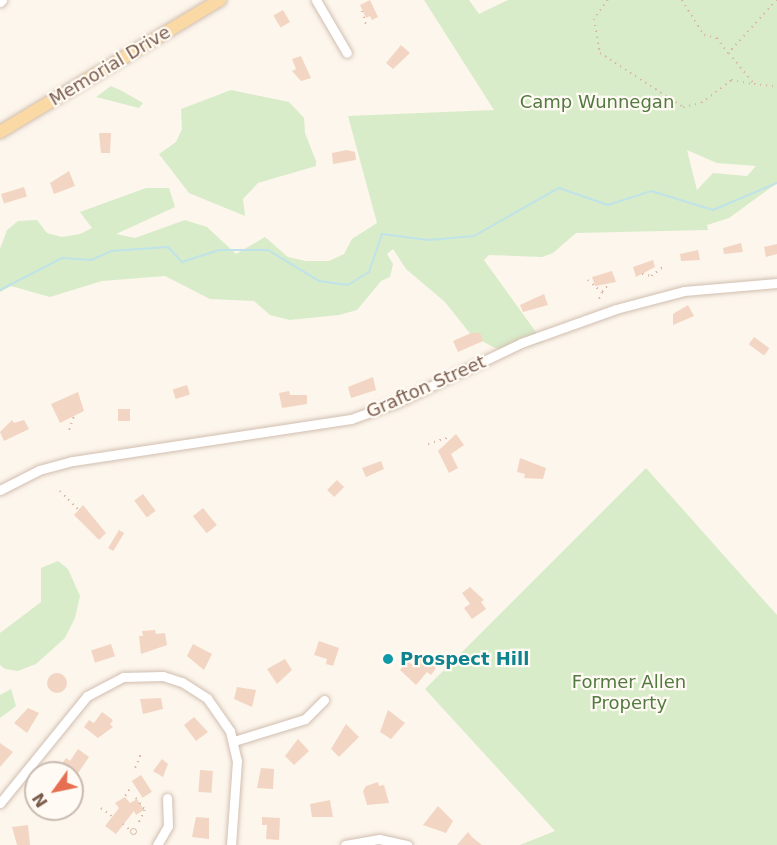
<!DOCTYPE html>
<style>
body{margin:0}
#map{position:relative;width:777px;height:845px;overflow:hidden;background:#fdf6ec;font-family:"DejaVu Sans",sans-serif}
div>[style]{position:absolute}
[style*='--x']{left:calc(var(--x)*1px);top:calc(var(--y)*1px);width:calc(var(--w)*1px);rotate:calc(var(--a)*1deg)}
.green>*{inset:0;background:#d8ecc9}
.stream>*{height:2px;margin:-1px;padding:0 1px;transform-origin:1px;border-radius:1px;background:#bfe3e8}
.building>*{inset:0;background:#f3d5c3;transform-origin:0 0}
.round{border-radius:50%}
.path>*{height:1.5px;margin-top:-0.75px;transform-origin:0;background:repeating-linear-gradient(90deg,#d9b8a5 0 1.5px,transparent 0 6px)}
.path>.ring{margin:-0.75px;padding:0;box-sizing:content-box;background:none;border:1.5px solid #d9b8a5;border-radius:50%}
.roads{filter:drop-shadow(0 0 2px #d1beb0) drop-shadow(0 0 2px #d1beb0)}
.minor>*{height:9px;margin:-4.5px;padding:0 4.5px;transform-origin:4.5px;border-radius:4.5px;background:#fff}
.major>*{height:12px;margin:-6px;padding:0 6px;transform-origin:6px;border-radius:6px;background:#fbd9a5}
.dots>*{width:16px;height:16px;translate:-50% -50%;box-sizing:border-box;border:3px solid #fffaf3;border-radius:50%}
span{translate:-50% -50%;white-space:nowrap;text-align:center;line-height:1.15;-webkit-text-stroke:4.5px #fffaf3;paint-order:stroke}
.street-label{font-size:18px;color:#7a5c4d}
.park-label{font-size:18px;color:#537a41}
.culture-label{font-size:18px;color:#0d838f;font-weight:700}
.left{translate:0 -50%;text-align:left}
.north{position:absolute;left:24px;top:761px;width:60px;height:60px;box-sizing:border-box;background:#fffaf3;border:2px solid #cabbb1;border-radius:50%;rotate:237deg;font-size:16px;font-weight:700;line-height:24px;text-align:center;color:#7a5c4d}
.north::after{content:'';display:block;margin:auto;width:21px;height:27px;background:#e76f51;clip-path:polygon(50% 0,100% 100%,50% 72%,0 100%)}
</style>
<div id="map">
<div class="green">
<div style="clip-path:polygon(evenodd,424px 0,469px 0,479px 14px,508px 0,777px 0,777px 183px,729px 218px,707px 225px,708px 230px,576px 233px,553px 253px,542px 257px,489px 255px,484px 260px,543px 342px,505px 353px,472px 336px,445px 302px,406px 269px,393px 249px,387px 254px,393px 264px,390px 277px,381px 281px,357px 310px,339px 315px,290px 320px,270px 315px,254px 301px,210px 299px,165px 276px,102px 281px,50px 297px,11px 286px,0 292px,0 249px,7px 230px,18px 221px,37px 220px,47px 233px,62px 237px,80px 234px,92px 228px,80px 212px,146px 188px,169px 188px,175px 207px,116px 234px,135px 238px,185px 220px,207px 227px,236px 254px,265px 237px,288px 257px,306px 261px,329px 261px,344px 254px,352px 239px,377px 223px,348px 116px,494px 110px,424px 0,687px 150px,717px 163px,756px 166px,747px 176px,713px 173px,697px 190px,687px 150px)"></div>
<div style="clip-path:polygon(111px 86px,122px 91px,143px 103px,139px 108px,96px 97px)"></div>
<div style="clip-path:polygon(231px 90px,289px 102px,304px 118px,305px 133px,316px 161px,316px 166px,258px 183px,243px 199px,245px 216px,189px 193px,159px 154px,176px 142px,182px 129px,181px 109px)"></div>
<div style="clip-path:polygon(646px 468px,777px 615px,777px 845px,520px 845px,555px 831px,425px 689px)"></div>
<div style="clip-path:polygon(58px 561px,68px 569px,80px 596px,75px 618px,65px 638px,36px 664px,18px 671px,5px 669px,0 665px,0 633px,41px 602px,41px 568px)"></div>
<div style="clip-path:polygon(11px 689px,16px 706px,0 718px,0 695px)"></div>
</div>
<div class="stream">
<div style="--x:0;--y:290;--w:70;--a:-27.3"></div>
<div style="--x:62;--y:258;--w:29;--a:4"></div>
<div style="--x:91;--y:260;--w:22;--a:-24"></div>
<div style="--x:111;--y:251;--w:57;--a:-4"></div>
<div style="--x:168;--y:247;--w:21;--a:47"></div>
<div style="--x:182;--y:262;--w:38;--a:-18"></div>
<div style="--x:218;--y:250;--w:50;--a:0"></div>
<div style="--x:268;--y:250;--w:60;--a:31.3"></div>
<div style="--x:319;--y:281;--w:29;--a:8"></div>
<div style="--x:348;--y:285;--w:25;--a:-32"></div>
<div style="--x:369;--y:272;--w:40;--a:-71.1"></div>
<div style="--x:382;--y:234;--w:47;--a:7.3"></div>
<div style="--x:429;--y:240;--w:45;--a:-5.1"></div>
<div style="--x:474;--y:236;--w:98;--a:-29.5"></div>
<div style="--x:559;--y:188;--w:52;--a:19.1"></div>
<div style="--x:608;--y:205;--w:45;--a:-18"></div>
<div style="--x:651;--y:191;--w:65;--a:17"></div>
<div style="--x:713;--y:210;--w:69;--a:-22.9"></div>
</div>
<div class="building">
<div style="clip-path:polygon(370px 0,378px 17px,372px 20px,370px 16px,366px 18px,360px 5px)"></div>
<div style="left:283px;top:10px;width:14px;height:11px;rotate:60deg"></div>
<div style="clip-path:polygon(401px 45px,410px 53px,393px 69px,386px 63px)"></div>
<div style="clip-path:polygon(301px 56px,311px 78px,301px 81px,292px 71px,296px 69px,292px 59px)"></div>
<div style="clip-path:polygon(99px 133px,111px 133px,110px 153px,101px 153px)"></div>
<div style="clip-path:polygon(347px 150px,355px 152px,356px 160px,333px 164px,332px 153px)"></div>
<div style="clip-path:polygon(69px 171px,75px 186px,54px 194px,50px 183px)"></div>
<div style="left:24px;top:187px;width:10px;height:24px;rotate:73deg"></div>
<div style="clip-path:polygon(741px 243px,743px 252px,724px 254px,723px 248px)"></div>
<div style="clip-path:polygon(777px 244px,777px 254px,766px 257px,764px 247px)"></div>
<div style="clip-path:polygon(698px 250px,700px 260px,681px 261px,680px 254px)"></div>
<div style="clip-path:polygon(653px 260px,655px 267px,636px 277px,633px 267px)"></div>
<div style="clip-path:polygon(612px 271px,616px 282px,595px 286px,592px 277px)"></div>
<div style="clip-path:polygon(544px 294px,548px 305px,523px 312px,520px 305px)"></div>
<div style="clip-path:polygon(688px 305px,694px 316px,673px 325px,673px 314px)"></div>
<div style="clip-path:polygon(471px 333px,480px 333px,483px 341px,458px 352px,453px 341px)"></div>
<div style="left:754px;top:337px;width:19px;height:9px;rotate:36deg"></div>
<div style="clip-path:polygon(373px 377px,376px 390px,351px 398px,348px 387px)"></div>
<div style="left:187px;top:385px;width:10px;height:15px;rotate:73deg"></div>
<div style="clip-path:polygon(289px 391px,290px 395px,307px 395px,307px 404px,282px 408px,279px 393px)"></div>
<div style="clip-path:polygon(78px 392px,84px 411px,60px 423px,51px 404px)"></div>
<div style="left:118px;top:409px;width:12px;height:12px"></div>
<div style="clip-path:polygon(12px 420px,14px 423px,24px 420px,29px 429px,4px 441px,0 432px)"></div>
<div style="clip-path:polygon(456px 434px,464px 445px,451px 454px,458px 468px,449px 473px,438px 451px)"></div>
<div style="clip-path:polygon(520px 458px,546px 468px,543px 479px,524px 478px,525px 474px,517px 472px)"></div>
<div style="clip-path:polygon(381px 461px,384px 469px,366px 477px,362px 468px)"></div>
<div style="left:337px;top:480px;width:10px;height:14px;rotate:45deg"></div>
<div style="left:143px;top:494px;width:21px;height:11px;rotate:53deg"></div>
<div style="clip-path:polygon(83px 505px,106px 533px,99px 540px,74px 515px)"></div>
<div style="left:203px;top:508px;width:22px;height:13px;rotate:51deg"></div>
<div style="left:119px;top:530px;width:6px;height:21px;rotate:31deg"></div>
<div style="clip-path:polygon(470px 587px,484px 600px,481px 602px,486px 609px,472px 619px,464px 608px,470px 604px,462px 593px)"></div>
<div style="clip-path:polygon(155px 630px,156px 634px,165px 633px,167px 645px,141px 654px,139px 636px,143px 636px,142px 631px)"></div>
<div style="clip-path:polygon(319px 641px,339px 648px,333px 666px,326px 664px,327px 659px,314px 655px)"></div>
<div style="left:111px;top:644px;width:13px;height:21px;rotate:72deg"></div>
<div style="clip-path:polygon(193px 644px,212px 654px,204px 670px,187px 656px)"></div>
<div style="clip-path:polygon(419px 656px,436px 668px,431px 675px,427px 672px,416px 685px,400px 670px,407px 661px,413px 665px)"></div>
<div style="clip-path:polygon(285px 659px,292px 670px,277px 684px,267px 669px)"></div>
<div class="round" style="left:47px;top:673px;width:20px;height:20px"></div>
<div style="clip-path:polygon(237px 687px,256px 690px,252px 707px,234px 699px)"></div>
<div style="clip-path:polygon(161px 698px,163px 709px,143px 714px,140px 699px)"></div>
<div style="clip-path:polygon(28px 708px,39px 713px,27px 733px,14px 723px)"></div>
<div style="clip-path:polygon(388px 710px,405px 723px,391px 739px,380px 732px)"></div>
<div style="clip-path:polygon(102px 712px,113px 720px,110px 724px,113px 727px,98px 738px,84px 727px,89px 720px,94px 723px)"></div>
<div style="clip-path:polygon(194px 717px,208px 732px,196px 741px,184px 725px)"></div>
<div style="clip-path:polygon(346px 724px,359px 737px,339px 757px,331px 749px)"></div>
<div style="clip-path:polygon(298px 739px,309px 751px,294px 765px,285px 756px)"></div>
<div style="clip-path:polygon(0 743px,13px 752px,0 767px)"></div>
<div style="clip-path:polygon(78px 749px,89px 757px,76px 776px,61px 765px,66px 758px,70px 761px)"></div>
<div style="clip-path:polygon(162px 759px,168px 764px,163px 777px,153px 771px)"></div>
<div style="clip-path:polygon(261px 768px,274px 769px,273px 789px,257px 788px)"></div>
<div style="left:200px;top:770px;width:13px;height:22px;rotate:4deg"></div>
<div style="left:141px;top:775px;width:20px;height:11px;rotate:57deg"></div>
<div style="clip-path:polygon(378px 782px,379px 786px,384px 785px,389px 803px,367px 805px,363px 791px,366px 786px)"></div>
<div style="clip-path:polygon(125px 797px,130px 803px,137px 799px,144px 810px,136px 815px,134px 811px,116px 834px,105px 826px,119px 808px,115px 803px)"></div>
<div style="clip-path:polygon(330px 800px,333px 817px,312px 817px,310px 804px)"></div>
<div style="clip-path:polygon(438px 806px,453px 821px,446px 833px,423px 825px)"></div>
<div style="clip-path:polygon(196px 817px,209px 818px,209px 839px,192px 837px)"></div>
<div style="clip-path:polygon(262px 817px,280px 818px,279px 840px,266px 839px,267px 825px,262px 825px)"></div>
<div style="clip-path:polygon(28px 825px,30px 845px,17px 845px,12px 827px)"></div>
<div style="clip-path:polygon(468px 832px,472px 837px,482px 845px,457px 845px)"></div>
</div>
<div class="path">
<div style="--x:608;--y:0;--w:24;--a:126"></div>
<div style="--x:594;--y:19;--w:35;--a:80"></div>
<div style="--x:600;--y:53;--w:99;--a:33"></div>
<div style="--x:683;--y:107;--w:18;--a:-13"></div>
<div style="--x:701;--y:103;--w:38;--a:-37"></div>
<div style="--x:731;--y:80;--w:23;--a:10"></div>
<div style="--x:682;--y:0;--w:41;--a:57.8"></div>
<div style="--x:704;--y:35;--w:13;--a:13"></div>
<div style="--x:717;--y:38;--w:19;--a:54"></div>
<div style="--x:777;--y:0;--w:72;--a:132.2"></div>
<div style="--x:729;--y:53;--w:40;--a:51"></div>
<div style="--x:754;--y:84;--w:23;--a:7"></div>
<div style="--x:362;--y:11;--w:17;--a:73"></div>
<div style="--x:642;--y:274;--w:9;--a:13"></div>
<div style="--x:651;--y:276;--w:15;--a:-37"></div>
<div style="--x:588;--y:280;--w:18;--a:41"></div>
<div style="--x:602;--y:292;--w:11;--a:-49"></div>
<div style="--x:599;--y:299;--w:8;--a:-67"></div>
<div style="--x:69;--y:430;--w:16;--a:-72"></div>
<div style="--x:428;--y:444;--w:22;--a:-18"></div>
<div style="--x:60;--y:491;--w:27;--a:45"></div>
<div style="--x:135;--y:768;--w:16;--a:-68"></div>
<div style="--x:125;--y:796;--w:9;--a:-58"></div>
<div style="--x:136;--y:798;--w:15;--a:53"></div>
<div style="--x:145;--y:810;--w:14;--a:115"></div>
<div style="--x:101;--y:808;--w:15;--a:37"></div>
<div style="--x:123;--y:824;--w:9;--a:41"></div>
<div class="ring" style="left:130.5px;top:828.5px;width:5.5px;height:5.5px"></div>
</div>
<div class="roads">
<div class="minor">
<div style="--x:316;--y:0;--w:61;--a:59.7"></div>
<div style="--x:0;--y:2;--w:3;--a:-45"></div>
<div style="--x:0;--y:490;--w:44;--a:-27.1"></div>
<div style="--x:39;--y:470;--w:35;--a:-15"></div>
<div style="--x:73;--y:461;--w:281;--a:-8.6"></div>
<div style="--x:351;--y:419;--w:50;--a:-19.9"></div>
<div style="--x:398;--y:402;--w:136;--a:-25.6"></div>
<div style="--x:521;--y:343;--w:101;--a:-19.7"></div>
<div style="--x:616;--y:309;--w:70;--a:-14.8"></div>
<div style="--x:684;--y:291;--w:93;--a:-4.9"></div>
<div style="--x:234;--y:741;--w:74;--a:-17.2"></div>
<div style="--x:305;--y:719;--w:27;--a:-45"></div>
<div style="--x:0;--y:803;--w:138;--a:-50.9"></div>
<div style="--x:87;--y:696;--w:41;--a:-27.8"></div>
<div style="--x:123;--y:677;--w:40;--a:-1.4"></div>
<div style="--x:163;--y:676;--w:20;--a:18"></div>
<div style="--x:182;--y:682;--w:30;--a:33"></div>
<div style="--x:207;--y:698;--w:40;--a:55.1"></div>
<div style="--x:230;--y:731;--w:31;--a:77"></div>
<div style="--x:237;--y:761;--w:84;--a:94.1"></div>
<div style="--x:157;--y:845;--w:22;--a:-60"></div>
<div style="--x:168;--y:826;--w:28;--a:-92"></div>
<div style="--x:345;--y:845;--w:35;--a:-10"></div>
<div style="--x:379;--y:839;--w:29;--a:12"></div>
</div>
<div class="major">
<div style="--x:0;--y:132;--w:257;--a:-31"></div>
</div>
</div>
<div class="dots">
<div style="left:388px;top:659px;background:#0f9aa8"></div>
</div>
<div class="street-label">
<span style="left:110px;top:66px;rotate:-31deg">Memorial Drive</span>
<span style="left:426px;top:387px;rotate:-24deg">Grafton Street</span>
</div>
<div class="park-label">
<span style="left:597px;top:102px">Camp Wunnegan</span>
<span style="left:629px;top:693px">Former Allen<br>Property</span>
</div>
<div class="culture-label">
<span class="left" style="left:400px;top:659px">Prospect Hill</span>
</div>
<div class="north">N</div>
</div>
